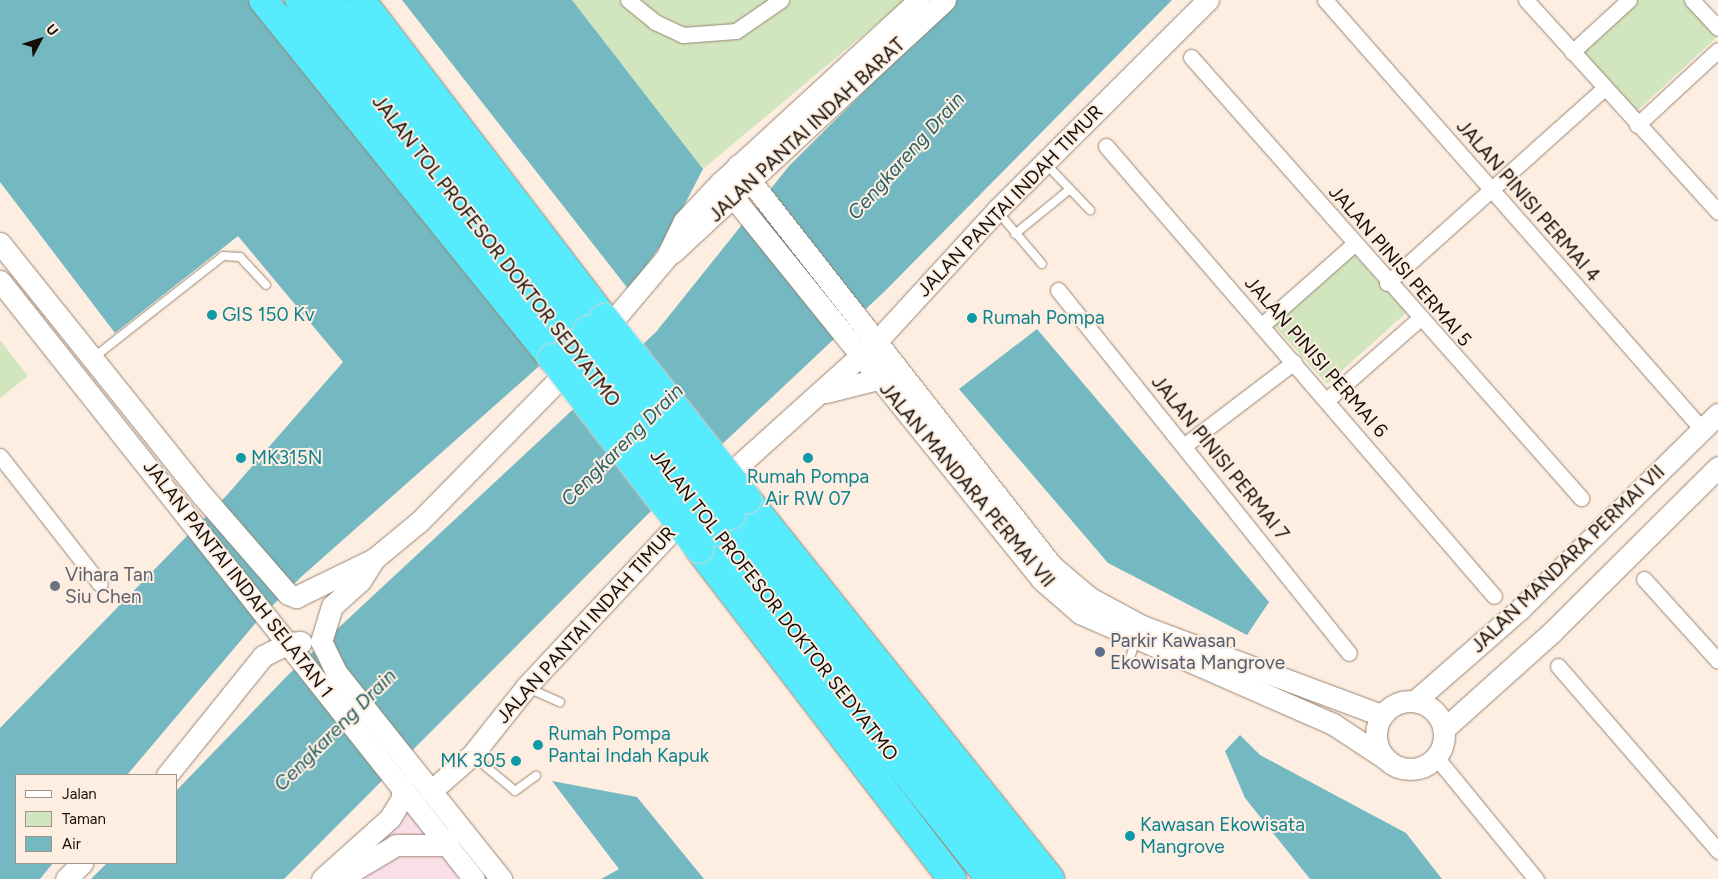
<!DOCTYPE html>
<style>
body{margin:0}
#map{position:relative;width:1718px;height:879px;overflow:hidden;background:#fdeee1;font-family:Figtree,sans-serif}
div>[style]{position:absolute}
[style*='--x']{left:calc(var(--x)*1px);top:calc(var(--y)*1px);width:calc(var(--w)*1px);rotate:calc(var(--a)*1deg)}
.commercial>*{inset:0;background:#f9dfe7}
.green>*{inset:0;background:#d1e6be;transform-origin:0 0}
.water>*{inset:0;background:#74b9c2}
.roads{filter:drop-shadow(0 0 1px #9a8472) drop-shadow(0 0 1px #9a8472)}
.lane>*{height:8px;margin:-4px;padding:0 4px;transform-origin:4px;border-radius:4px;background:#fff}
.street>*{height:15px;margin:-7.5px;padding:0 7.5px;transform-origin:7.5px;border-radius:7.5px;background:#fff}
.secondary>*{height:21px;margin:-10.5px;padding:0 10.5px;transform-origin:10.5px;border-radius:10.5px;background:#fff}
.secondary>.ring{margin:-10.5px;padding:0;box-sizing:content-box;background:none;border:21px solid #fff;border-radius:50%}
.highway>*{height:28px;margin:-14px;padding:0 14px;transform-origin:14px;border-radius:14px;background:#56ecfd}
.bridges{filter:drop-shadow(0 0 1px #d5d3d2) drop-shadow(0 0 1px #d5d3d2)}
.highway-bridge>*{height:28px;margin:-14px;padding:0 14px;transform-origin:14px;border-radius:14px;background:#56ecfd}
.dots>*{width:14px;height:14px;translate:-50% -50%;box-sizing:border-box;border:2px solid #fdeee1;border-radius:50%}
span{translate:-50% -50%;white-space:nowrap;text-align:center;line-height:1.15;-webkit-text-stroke:4px #fdeee1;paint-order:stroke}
.street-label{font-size:19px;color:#150d07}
.culture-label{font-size:19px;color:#0d838f}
.left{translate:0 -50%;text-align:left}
.right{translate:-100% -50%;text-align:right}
.worship-label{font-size:19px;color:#5b616d}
.service-label{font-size:19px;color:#4e5e75}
.water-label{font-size:20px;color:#276167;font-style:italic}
.legend{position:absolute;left:15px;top:774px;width:162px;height:90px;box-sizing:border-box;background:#fdeee1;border:1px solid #a0948a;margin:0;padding:6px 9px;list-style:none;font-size:15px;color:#150d07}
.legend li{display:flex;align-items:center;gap:10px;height:25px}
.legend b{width:25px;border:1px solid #a0948a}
.north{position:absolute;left:15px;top:15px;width:50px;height:50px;-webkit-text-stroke:4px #fdeee1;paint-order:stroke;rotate:50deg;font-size:14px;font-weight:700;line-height:20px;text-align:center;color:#150d07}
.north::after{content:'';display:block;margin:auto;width:18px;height:22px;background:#150d07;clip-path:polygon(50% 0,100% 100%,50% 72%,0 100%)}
</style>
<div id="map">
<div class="commercial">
<div style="clip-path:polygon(403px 788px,475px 879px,322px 879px)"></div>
</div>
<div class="green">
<div style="clip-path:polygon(572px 0,905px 0,703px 169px)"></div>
<div style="clip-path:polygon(1638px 0,1687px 0,1718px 36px,1636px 112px,1581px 53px)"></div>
<div style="left:1353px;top:253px;width:80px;height:107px;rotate:48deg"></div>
<div style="clip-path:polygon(0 340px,28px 376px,0 398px)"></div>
</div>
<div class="water">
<div style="clip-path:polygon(0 0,259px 0,545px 361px,301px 577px,259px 619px,127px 775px,16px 775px,16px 863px,53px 863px,40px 879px,0 879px,0 728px,227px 495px,343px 362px,238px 236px,115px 333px,0 182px)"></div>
<div style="clip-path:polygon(402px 0,572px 0,703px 169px,671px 231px,629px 290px)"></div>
<div style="clip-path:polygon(956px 0,1172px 0,885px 291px,648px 514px,284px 879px,91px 879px,107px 863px,176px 863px,176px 791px,289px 674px,656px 332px,789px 166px)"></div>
<div style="clip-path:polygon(1037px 329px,1269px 602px,1247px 635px,1108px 563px,959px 389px)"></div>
<div style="clip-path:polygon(1240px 735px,1260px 755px,1406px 833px,1442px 879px,1310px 879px,1245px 798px,1225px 751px)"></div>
<div style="clip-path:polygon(552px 781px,637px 797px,704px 879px,601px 879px,619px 869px)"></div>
</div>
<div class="roads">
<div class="lane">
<div style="--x:1046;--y:164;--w:64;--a:46.3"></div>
<div style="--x:998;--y:212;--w:68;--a:49.8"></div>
<div style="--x:1015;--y:234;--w:71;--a:-39.3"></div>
<div style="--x:93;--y:358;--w:165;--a:-38.1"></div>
<div style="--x:223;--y:256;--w:17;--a:3"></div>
<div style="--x:240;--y:257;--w:38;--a:47"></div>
<div style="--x:1130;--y:658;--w:19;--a:-72"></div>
<div style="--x:528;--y:688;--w:35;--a:24"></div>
<div style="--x:472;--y:755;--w:56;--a:39.9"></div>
<div style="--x:515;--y:791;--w:26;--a:-36"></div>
</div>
<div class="street">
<div style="--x:628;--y:0;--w:35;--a:39"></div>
<div style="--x:655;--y:22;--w:31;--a:25"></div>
<div style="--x:683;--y:35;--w:53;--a:-4.3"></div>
<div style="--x:736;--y:31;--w:55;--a:-34.6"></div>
<div style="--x:1325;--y:0;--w:570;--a:48.7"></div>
<div style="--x:1526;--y:0;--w:286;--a:47.8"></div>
<div style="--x:1692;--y:0;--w:38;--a:47"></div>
<div style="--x:1572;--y:52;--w:77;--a:-42.4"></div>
<div style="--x:1191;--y:57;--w:589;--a:48.51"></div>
<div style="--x:1637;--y:125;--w:110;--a:-42.8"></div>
<div style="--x:1106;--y:146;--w:594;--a:49.23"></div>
<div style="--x:1387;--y:283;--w:292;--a:-41.9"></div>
<div style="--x:1058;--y:290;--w:465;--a:51.3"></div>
<div style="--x:1261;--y:326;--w:123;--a:-41.4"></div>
<div style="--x:1328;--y:399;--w:121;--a:-41.3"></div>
<div style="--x:1185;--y:445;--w:137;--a:-37.3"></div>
<div style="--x:0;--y:456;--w:162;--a:52"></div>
<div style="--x:1644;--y:579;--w:110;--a:47.9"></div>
<div style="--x:1558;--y:666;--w:245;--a:49.1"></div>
<div style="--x:1436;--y:757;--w:158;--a:50.7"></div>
</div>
<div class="secondary">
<div style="--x:738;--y:165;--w:509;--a:51.94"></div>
<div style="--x:1052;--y:566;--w:50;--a:40.1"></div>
<div style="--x:1090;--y:598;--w:59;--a:28.3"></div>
<div style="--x:1142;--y:626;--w:255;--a:20.4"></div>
<div style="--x:721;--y:182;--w:511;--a:51.11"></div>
<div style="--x:1042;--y:580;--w:50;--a:41"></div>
<div style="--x:1080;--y:613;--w:276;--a:23.7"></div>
<div style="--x:1333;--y:724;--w:64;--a:33.4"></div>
<div style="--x:0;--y:243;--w:323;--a:51.3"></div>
<div style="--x:202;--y:495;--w:131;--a:49"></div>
<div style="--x:288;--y:594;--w:9;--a:21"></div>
<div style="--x:296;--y:597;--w:87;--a:-26"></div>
<div style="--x:374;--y:559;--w:60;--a:-39.6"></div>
<div style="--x:420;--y:521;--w:220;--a:-45.6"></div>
<div style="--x:672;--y:253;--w:372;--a:-42.8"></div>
<div style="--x:0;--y:281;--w:763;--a:51.6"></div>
<div style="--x:600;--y:336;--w:102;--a:-49.8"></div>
<div style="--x:666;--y:258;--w:41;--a:-64.1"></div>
<div style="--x:684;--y:221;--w:54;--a:-46.5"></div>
<div style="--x:721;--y:182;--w:269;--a:-42.6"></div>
<div style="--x:826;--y:392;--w:54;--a:-14"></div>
<div style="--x:718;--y:484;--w:214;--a:-42"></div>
<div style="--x:877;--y:341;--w:178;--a:-47.5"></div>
<div style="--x:997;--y:210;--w:298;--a:-44.9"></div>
<div style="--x:374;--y:559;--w:26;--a:122"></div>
<div style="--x:360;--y:581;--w:38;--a:138"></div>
<div style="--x:332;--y:606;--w:37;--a:107"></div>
<div style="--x:321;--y:641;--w:34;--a:64"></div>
<div style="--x:336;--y:672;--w:265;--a:51.4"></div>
<div class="ring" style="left:1376px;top:701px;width:47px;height:47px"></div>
<div style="--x:1415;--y:701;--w:140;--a:-41.2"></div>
<div style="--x:1520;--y:609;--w:278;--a:-44.6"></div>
<div style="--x:1444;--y:729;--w:145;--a:-41.9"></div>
<div style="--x:1552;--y:632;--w:234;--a:-44.8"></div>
<div style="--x:167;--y:775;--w:153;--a:-51.1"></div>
<div style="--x:263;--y:656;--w:28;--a:-27"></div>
<div style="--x:288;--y:643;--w:13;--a:-4"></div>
<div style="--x:431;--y:791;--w:55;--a:-41.3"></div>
<div style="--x:472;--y:755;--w:87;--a:-51.5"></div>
<div style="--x:526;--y:687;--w:239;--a:-47"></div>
<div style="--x:66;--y:879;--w:23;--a:-45"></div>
<div style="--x:322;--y:879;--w:91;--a:-41.9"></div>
<div style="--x:390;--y:818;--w:23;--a:-59"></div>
<div style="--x:402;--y:798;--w:11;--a:-90"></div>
<div style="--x:339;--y:879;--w:66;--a:-30.8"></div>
<div style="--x:396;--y:845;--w:52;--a:0"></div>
<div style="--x:448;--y:845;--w:6;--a:-108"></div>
</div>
<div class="highway">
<div style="--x:263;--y:0;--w:460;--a:51.1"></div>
<div style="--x:299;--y:0;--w:438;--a:51.8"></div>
<div style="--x:328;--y:0;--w:420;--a:51.8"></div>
<div style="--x:361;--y:0;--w:400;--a:52.6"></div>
<div style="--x:747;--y:499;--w:486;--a:51.4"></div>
<div style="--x:731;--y:515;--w:464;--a:51.7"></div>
<div style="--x:716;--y:532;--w:442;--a:51.7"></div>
<div style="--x:699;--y:549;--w:416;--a:52.5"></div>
</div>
</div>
<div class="bridges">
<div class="highway-bridge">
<div style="--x:604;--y:318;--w:231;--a:51.7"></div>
<div style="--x:588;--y:330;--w:234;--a:52.3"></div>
<div style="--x:570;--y:344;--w:238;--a:52.2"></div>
<div style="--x:552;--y:358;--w:241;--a:52.4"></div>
</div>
</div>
<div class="dots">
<div style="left:212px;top:315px;background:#0f9aa8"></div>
<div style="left:972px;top:318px;background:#0f9aa8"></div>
<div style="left:241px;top:458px;background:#0f9aa8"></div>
<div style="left:808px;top:458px;background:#0f9aa8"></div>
<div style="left:55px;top:586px;background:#6b7280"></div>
<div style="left:1100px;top:652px;background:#5c6f8a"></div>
<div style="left:538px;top:745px;background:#0f9aa8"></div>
<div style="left:516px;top:761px;background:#0f9aa8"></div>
<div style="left:1130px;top:836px;background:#0f9aa8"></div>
</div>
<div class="street-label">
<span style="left:807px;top:130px;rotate:-43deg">JALAN PANTAI INDAH BARAT</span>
<span style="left:1010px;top:201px;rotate:-46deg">JALAN PANTAI INDAH TIMUR</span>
<span style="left:1528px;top:201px;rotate:49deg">JALAN PINISI PERMAI 4</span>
<span style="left:496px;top:251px;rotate:52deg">JALAN TOL PROFESOR DOKTOR SEDYATMO</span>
<span style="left:1400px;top:266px;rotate:49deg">JALAN PINISI PERMAI 5</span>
<span style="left:1316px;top:357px;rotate:49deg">JALAN PINISI PERMAI 6</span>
<span style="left:1220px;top:458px;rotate:51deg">JALAN PINISI PERMAI 7</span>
<span style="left:967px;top:485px;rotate:50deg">JALAN MANDARA PERMAI VII</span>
<span style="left:1568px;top:559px;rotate:-44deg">JALAN MANDARA PERMAI VII</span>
<span style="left:238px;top:579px;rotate:52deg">JALAN PANTAI INDAH SELATAN 1</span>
<span style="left:774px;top:605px;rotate:52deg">JALAN TOL PROFESOR DOKTOR SEDYATMO</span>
<span style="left:586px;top:625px;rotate:-48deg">JALAN PANTAI INDAH TIMUR</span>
</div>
<div class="culture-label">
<span class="left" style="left:222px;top:315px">GIS 150 Kv</span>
<span class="left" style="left:982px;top:318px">Rumah Pompa</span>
<span class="left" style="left:251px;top:458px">MK315N</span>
<span style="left:808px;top:488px">Rumah Pompa<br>Air RW 07</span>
<span class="left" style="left:548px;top:745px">Rumah Pompa<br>Pantai Indah Kapuk</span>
<span class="right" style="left:506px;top:761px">MK 305</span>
<span class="left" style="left:1140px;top:836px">Kawasan Ekowisata<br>Mangrove</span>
</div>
<div class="worship-label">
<span class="left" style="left:65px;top:586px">Vihara Tan<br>Siu Chen</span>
</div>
<div class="service-label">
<span class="left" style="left:1110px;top:652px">Parkir Kawasan<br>Ekowisata Mangrove</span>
</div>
<div class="water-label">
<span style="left:906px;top:156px;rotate:-48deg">Cengkareng Drain</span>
<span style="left:622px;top:445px;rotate:-45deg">Cengkareng Drain</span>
<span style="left:335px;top:730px;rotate:-45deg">Cengkareng Drain</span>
</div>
<ul class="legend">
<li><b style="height:6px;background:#fff"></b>Jalan</li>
<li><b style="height:14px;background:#d1e6be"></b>Taman</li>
<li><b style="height:14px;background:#74b9c2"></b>Air</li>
</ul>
<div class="north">U</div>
</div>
